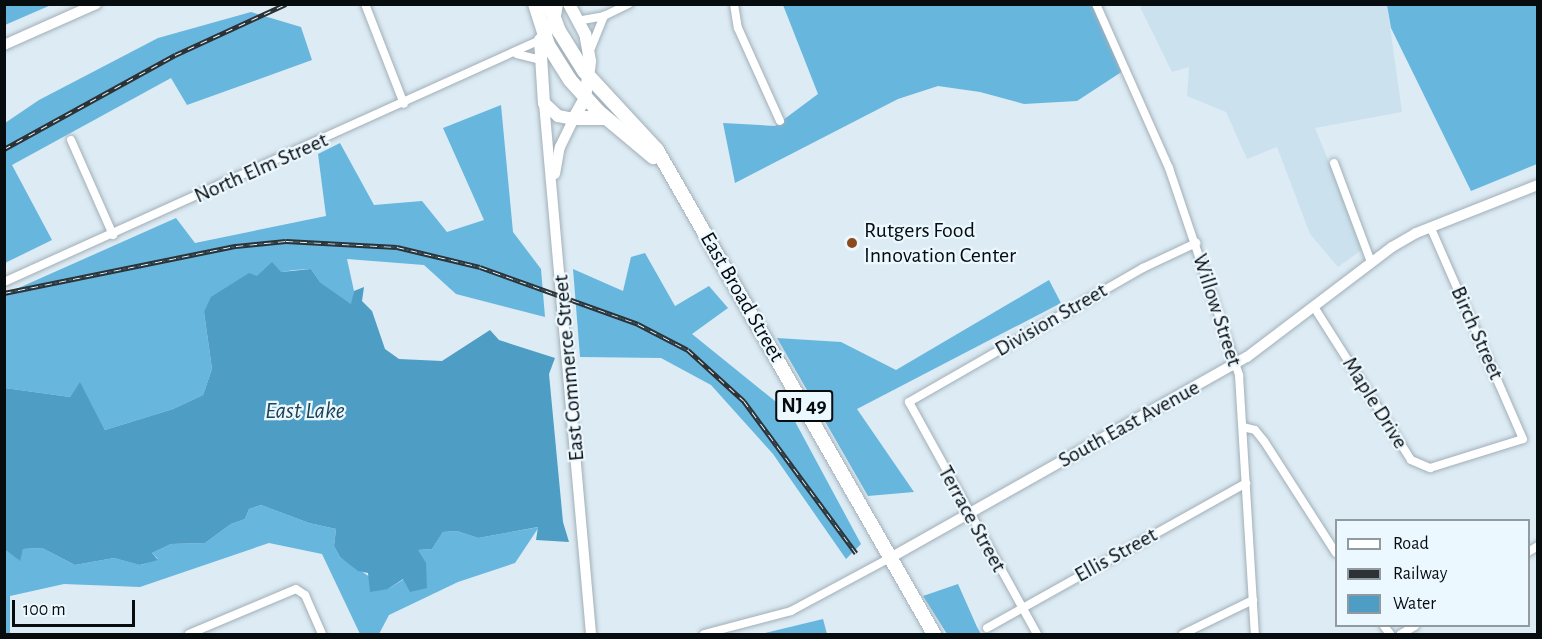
<!DOCTYPE html>
<style>
body{margin:0}
#map{position:relative;width:1542px;height:639px;overflow:hidden;background:#ddebf4;font-family:"Alegreya Sans",sans-serif}
div>[style]{position:absolute}
[style*='--x']{left:calc(var(--x)*1px);top:calc(var(--y)*1px);width:calc(var(--w)*1px);rotate:calc(var(--a)*1deg)}
.built>*{inset:0;background:#cbe2ee}
.forest>*{inset:0;background:#67b6de}
.water>*{inset:0;background:#4e9dc4}
.roads{filter:drop-shadow(0 0 2px #a1afb7) drop-shadow(0 0 2px #a1afb7)}
.minor>*{height:8px;margin:-4px;padding:0 4px;transform-origin:4px;border-radius:4px;background:#fff}
.tertiary>*{height:10px;margin:-5px;padding:0 5px;transform-origin:5px;border-radius:5px;background:#fff}
.secondary>*{height:12px;margin:-6px;padding:0 6px;transform-origin:6px;border-radius:6px;background:#fff}
.trunk>*{height:14px;margin:-7px;padding:0 7px;transform-origin:7px;border-radius:7px;background:#fff}
.rail>*{height:4.5px;margin-top:-2.25px;transform-origin:0;background:repeating-linear-gradient(90deg,#ecf8ff 0 7px,#2c3236 0 14px);box-sizing:border-box;border-block:2px solid #2c3236}
.dots>*{width:16px;height:16px;translate:-50% -50%;box-sizing:border-box;border:3px solid #ecf8ff;border-radius:50%}
span{translate:-50% -50%;white-space:nowrap;text-align:center;line-height:1.15;-webkit-text-stroke:4.5px #ecf8ff;paint-order:stroke}
.shield-label span{padding:2px 4px;background:#ecf8ff;border:2px solid;border-radius:4px;-webkit-text-stroke-width:0}
.shield-label{font-size:21px;color:#070c0f;font-weight:700}
.street-label{font-size:22px;color:#070c0f}
.poi-label{font-size:22px;color:#070c0f}
.left{translate:0 -50%;text-align:left}
.water-label{font-size:24px;color:#1f4254;font-style:italic}
.frame{position:absolute;inset:0;border:6px solid #070c0f;pointer-events:none}
.legend{position:absolute;left:1335px;top:519px;width:195px;height:108px;box-sizing:border-box;background:#ecf8ff;border:2px solid #909a9f;margin:0;padding:8px 10px;list-style:none;font-size:18px;color:#070c0f}
.legend li{display:flex;align-items:center;gap:12px;height:30px}
.legend b{width:30px;border:2px solid #909a9f}
.scale{position:absolute;left:12px;top:600px;width:123px;height:27px;box-sizing:border-box;border:3px solid #070c0f;border-top:0;padding-left:8px;font-size:18px;line-height:21px;white-space:nowrap;color:#070c0f;-webkit-text-stroke:4px #ecf8ff;paint-order:stroke}
</style>
<div id="map">
<div class="built">
<div style="clip-path:polygon(1146px 4px,1387px 5px,1402px 112px,1315px 128px,1364px 248px,1338px 267px,1310px 234px,1277px 147px,1247px 159px,1226px 112px,1187px 96px,1189px 67px,1172px 72px,1140px 7px)"></div>
</div>
<div class="forest">
<div style="clip-path:polygon(5px 4px,51px 4px,51px 5px,5px 25px)"></div>
<div style="clip-path:polygon(783px 5px,1095px 5px,1126px 69px,1077px 101px,1024px 104px,980px 92px,938px 86px,898px 99px,735px 183px,723px 123px,775px 126px,818px 94px)"></div>
<div style="clip-path:polygon(1387px 5px,1537px 5px,1537px 164px,1471px 191px,1391px 28px)"></div>
<div style="clip-path:polygon(251px 12px,301px 27px,312px 60px,187px 105px,171px 78px,12px 165px,52px 240px,5px 263px,5px 123px,39px 100px,158px 38px)"></div>
<div style="clip-path:polygon(501px 105px,513px 232px,541px 269px,545px 317px,456px 294px,424px 265px,347px 259px,354px 291px,352px 305px,320px 282px,311px 269px,294px 270px,257px 276px,204px 312px,212px 369px,203px 395px,173px 409px,105px 430px,80px 383px,70px 397px,5px 388px,5px 294px,176px 218px,195px 243px,326px 216px,318px 154px,340px 143px,374px 205px,422px 201px,447px 232px,484px 220px,443px 128px)"></div>
<div style="clip-path:polygon(645px 253px,675px 306px,709px 286px,728px 308px,692px 334px,791px 414px,861px 544px,846px 559px,773px 454px,711px 385px,661px 358px,580px 357px,573px 269px,623px 291px,631px 257px)"></div>
<div style="clip-path:polygon(1049px 280px,1061px 303px,857px 409px,914px 492px,868px 496px,777px 338px,841px 342px,896px 370px)"></div>
<div style="clip-path:polygon(261px 505px,309px 523px,336px 529px,334px 546px,340px 557px,388px 589px,404px 579px,418px 550px,432px 549px,443px 532px,457px 531px,478px 538px,539px 527px,515px 563px,458px 582px,389px 615px,379px 634px,360px 634px,322px 554px,269px 543px,140px 587px,64px 584px,10px 596px,10px 634px,5px 634px,4px 546px,19px 560px,23px 549px,42px 548px,75px 565px,114px 558px,141px 565px,158px 559px,152px 553px,171px 544px,205px 543px,231px 524px,245px 519px,249px 509px)"></div>
<div style="clip-path:polygon(958px 584px,977px 627px,981px 634px,947px 634px,923px 596px)"></div>
<div style="clip-path:polygon(823px 619px,827px 634px,761px 634px)"></div>
</div>
<div class="water">
<div style="clip-path:polygon(272px 262px,281px 272px,311px 269px,320px 282px,351px 304px,354px 291px,364px 287px,362px 301px,372px 311px,385px 349px,399px 359px,442px 361px,490px 330px,499px 340px,555px 358px,549px 374px,563px 522px,569px 542px,536px 540px,538px 527px,478px 538px,457px 531px,443px 532px,432px 549px,418px 550px,426px 563px,427px 588px,410px 592px,403px 579px,388px 589px,370px 592px,368px 573px,358px 571px,340px 557px,334px 546px,336px 529px,309px 523px,261px 505px,249px 509px,245px 519px,231px 524px,205px 543px,171px 544px,152px 553px,158px 560px,140px 565px,114px 558px,75px 565px,42px 548px,23px 549px,20px 561px,6px 550px,5px 388px,70px 397px,80px 382px,105px 430px,173px 409px,203px 395px,212px 369px,204px 312px,211px 297px,249px 273px,257px 276px)"></div>
</div>
<div class="roads">
<div class="minor">
<div style="--x:365;--y:4;--w:107;--a:68.7"></div>
<div style="--x:734;--y:4;--w:24;--a:81"></div>
<div style="--x:738;--y:28;--w:102;--a:65.7"></div>
<div style="--x:1096;--y:4;--w:180;--a:66"></div>
<div style="--x:1169;--y:168;--w:219;--a:71.3"></div>
<div style="--x:1239;--y:375;--w:259;--a:86.5"></div>
<div style="--x:577;--y:21;--w:27;--a:-10"></div>
<div style="--x:604;--y:16;--w:28;--a:-26"></div>
<div style="--x:591;--y:48;--w:35;--a:-68"></div>
<div style="--x:517;--y:54;--w:25;--a:14"></div>
<div style="--x:71;--y:140;--w:104;--a:66.1"></div>
<div style="--x:1334;--y:163;--w:106;--a:69.5"></div>
<div style="--x:4;--y:282;--w:588;--a:-24.3"></div>
<div style="--x:1314;--y:307;--w:181;--a:57.6"></div>
<div style="--x:1411;--y:460;--w:21;--a:23"></div>
<div style="--x:1430;--y:468;--w:97;--a:-17.3"></div>
<div style="--x:1523;--y:439;--w:230;--a:-113.6"></div>
<div style="--x:1243;--y:427;--w:12;--a:14"></div>
<div style="--x:1255;--y:430;--w:14;--a:51"></div>
<div style="--x:1264;--y:441;--w:133;--a:57.3"></div>
<div style="--x:1528;--y:552;--w:12;--a:-31"></div>
<div style="--x:1384;--y:626;--w:10;--a:53"></div>
<div style="--x:987;--y:628;--w:297;--a:-29.2"></div>
<div style="--x:189;--y:634;--w:116;--a:-22.8"></div>
<div style="--x:296;--y:589;--w:11;--a:34"></div>
<div style="--x:305;--y:595;--w:43;--a:66.4"></div>
<div style="--x:704;--y:634;--w:90;--a:-14.8"></div>
<div style="--x:791;--y:611;--w:112;--a:-28.2"></div>
<div style="--x:1037;--y:634;--w:265;--a:-118.9"></div>
<div style="--x:909;--y:402;--w:270;--a:-29.8"></div>
<div style="--x:1143;--y:268;--w:59;--a:-25.3"></div>
<div style="--x:1183;--y:634;--w:78;--a:-25.9"></div>
<div style="--x:1401;--y:634;--w:16;--a:-30"></div>
</div>
<div class="tertiary">
<div style="--x:4;--y:45;--w:101;--a:-24"></div>
<div style="--x:544;--y:103;--w:533;--a:84.94"></div>
<div style="--x:555;--y:174;--w:27;--a:-80"></div>
<div style="--x:560;--y:147;--w:32;--a:-64"></div>
<div style="--x:890;--y:558;--w:410;--a:-29.4"></div>
<div style="--x:1247;--y:357;--w:182;--a:-37.2"></div>
<div style="--x:1392;--y:247;--w:28;--a:-30"></div>
<div style="--x:1416;--y:233;--w:131;--a:-21.5"></div>
</div>
<div class="secondary">
<div style="--x:557;--y:4;--w:17;--a:100"></div>
<div style="--x:554;--y:21;--w:24;--a:126"></div>
<div style="--x:540;--y:40;--w:63;--a:86.4"></div>
<div style="--x:544;--y:103;--w:19;--a:43"></div>
<div style="--x:558;--y:116;--w:10;--a:11"></div>
<div style="--x:568;--y:118;--w:6;--a:0"></div>
<div style="--x:574;--y:118;--w:23;--a:-61"></div>
<div style="--x:585;--y:98;--w:37;--a:-82"></div>
<div style="--x:590;--y:61;--w:27;--a:-100"></div>
<div style="--x:585;--y:34;--w:34;--a:-118"></div>
</div>
<div class="trunk">
<div style="--x:535;--y:4;--w:43;--a:72.4"></div>
<div style="--x:548;--y:45;--w:41;--a:57.8"></div>
<div style="--x:570;--y:80;--w:42;--a:47.9"></div>
<div style="--x:598;--y:111;--w:72;--a:39.9"></div>
<div style="--x:549;--y:4;--w:29;--a:70"></div>
<div style="--x:559;--y:31;--w:47;--a:58"></div>
<div style="--x:584;--y:71;--w:108;--a:47.3"></div>
<div style="--x:657;--y:150;--w:558;--a:60.22"></div>
<div style="--x:574;--y:118;--w:31;--a:0"></div>
</div>
</div>
<div class="rail">
<div style="--x:4;--y:149;--w:195;--a:-28.8"></div>
<div style="--x:175;--y:55;--w:122;--a:-24.7"></div>
<div style="--x:4;--y:293;--w:237;--a:-11.5"></div>
<div style="--x:236;--y:246;--w:50;--a:-5.7"></div>
<div style="--x:286;--y:241;--w:111;--a:3.1"></div>
<div style="--x:397;--y:247;--w:85;--a:13.5"></div>
<div style="--x:480;--y:267;--w:168;--a:19.8"></div>
<div style="--x:638;--y:324;--w:56;--a:27.5"></div>
<div style="--x:688;--y:350;--w:76;--a:42.3"></div>
<div style="--x:744;--y:401;--w:189;--a:53.6"></div>
</div>
<div class="dots">
<div style="left:852px;top:243px;background:#8d4a1a"></div>
</div>
<div class="shield-label">
<span style="left:804px;top:406px">NJ 49</span>
</div>
<div class="street-label">
<span style="left:261px;top:168px;rotate:-24deg">North Elm Street</span>
<span style="left:742px;top:297px;rotate:60deg">East Broad Street</span>
<span style="left:1217px;top:310px;rotate:72deg">Willow Street</span>
<span style="left:1051px;top:320px;rotate:-30deg">Division Street</span>
<span style="left:1477px;top:333px;rotate:66deg">Birch Street</span>
<span style="left:569px;top:368px;rotate:-95deg">East Commerce Street</span>
<span style="left:1375px;top:403px;rotate:58deg">Maple Drive</span>
<span style="left:1129px;top:424px;rotate:-29deg">South East Avenue</span>
<span style="left:972px;top:519px;rotate:61deg">Terrace Street</span>
<span style="left:1116px;top:555px;rotate:-29deg">Ellis Street</span>
</div>
<div class="poi-label">
<span class="left" style="left:864px;top:243px">Rutgers Food<br>Innovation Center</span>
</div>
<div class="water-label">
<span style="left:305px;top:412px">East Lake</span>
</div>
<div class="frame"></div>
<ul class="legend">
<li><b style="height:8px;background:#fff"></b>Road</li>
<li><b style="height:8px;background:#2c3236"></b>Railway</li>
<li><b style="height:16px;background:#4e9dc4"></b>Water</li>
</ul>
<div class="scale">100 m</div>
</div>
